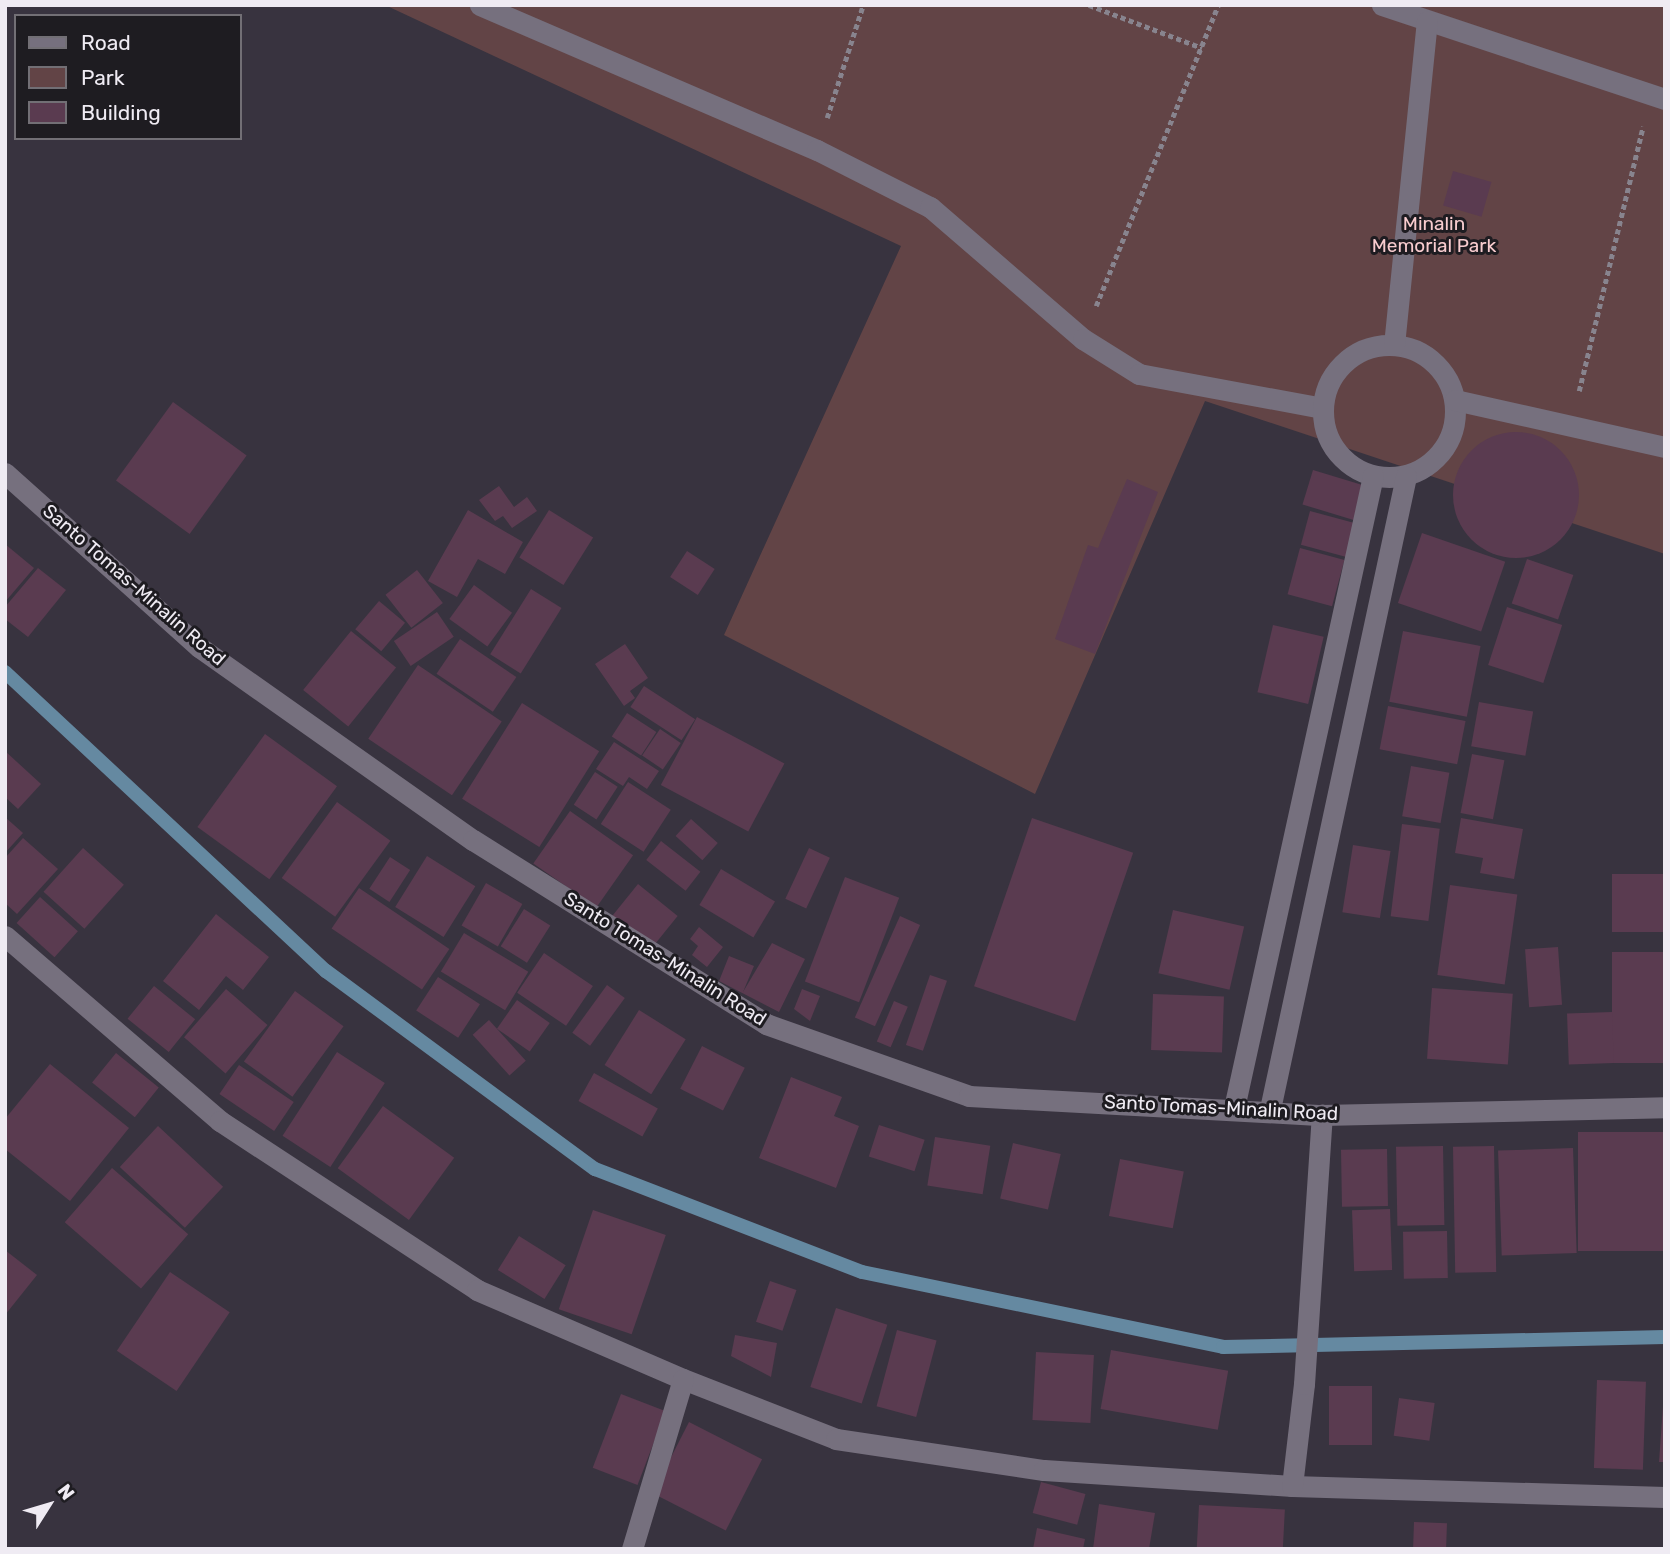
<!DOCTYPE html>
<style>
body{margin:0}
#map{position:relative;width:1670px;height:1554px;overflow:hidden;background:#38333f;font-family:Rubik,sans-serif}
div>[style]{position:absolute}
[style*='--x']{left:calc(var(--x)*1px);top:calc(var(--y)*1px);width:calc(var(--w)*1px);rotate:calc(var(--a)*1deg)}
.green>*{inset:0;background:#624446}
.stream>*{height:14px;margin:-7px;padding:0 7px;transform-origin:7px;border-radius:7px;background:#6589a1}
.building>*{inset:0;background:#5a3b50;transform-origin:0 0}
.round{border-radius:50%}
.path>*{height:4.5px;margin-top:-2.25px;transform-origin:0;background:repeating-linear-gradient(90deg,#88848e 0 5px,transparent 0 8.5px)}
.service>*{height:21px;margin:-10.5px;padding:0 10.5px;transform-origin:10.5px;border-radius:10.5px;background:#76707e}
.service>.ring{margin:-10.5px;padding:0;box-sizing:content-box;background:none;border:21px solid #76707e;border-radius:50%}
.minor>*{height:21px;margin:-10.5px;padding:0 10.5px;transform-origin:10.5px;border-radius:10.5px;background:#76707e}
.tertiary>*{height:21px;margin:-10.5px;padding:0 10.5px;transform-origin:10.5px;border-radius:10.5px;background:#76707e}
span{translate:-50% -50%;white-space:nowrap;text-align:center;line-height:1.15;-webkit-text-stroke:6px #1e1c21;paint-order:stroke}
.park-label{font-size:19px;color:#f8cccf}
.street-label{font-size:19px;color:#efebf3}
.frame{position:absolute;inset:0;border:7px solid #efebf3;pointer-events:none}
.legend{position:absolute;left:14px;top:14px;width:228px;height:126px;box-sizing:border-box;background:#1e1c21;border:2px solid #726f75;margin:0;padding:9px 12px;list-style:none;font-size:21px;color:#efebf3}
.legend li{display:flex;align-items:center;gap:14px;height:35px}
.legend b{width:35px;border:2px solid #726f75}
.north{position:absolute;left:14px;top:1470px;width:70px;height:70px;-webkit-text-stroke:5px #1e1c21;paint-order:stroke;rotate:53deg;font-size:19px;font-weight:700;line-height:28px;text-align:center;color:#efebf3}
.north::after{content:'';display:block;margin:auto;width:24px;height:32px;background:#efebf3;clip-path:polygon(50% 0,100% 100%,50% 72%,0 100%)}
</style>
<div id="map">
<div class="green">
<div style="clip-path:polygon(385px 5px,1665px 5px,1665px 554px,1205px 401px,1035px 794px,724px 635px,901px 246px)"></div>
</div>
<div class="stream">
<div style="--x:5;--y:672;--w:439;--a:43"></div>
<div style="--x:326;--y:971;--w:334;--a:36.4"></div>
<div style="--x:595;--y:1169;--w:286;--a:21.1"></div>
<div style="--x:862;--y:1272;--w:369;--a:11.7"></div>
<div style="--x:1223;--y:1347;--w:442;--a:-1.3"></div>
</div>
<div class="building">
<div style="left:1453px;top:171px;width:40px;height:36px;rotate:16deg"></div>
<div style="left:173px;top:402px;width:91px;height:97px;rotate:36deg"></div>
<div class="round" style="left:1453px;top:432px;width:126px;height:126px"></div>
<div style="left:1313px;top:470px;width:56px;height:36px;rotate:17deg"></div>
<div style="clip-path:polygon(1127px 479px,1158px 492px,1095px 654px,1055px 639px,1088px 545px,1098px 548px)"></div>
<div style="clip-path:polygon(499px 486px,514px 507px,527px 497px,537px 511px,512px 528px,503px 516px,495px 521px,479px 500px)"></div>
<div style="clip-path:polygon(468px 510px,523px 542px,505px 574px,478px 559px,457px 597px,428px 581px)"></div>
<div style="left:549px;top:510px;width:52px;height:56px;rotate:32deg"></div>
<div style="left:1310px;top:511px;width:47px;height:35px;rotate:15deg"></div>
<div style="left:1422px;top:533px;width:88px;height:74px;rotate:19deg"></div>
<div style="clip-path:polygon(5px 544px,34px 568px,5px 602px)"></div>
<div style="left:1300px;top:548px;width:46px;height:48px;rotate:15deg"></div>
<div style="left:687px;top:551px;width:33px;height:31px;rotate:33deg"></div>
<div style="left:1527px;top:559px;width:49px;height:47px;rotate:19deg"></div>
<div style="clip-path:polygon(38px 568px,66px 590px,28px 637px,5px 619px,5px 607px)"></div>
<div style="left:417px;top:570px;width:42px;height:40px;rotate:52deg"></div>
<div style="left:474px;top:585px;width:47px;height:42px;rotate:36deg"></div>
<div style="left:531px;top:589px;width:36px;height:77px;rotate:32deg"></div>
<div style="left:379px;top:601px;width:34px;height:37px;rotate:40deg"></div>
<div style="left:1507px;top:607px;width:58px;height:61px;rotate:18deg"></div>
<div style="left:437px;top:612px;width:30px;height:52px;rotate:56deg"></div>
<div style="left:1273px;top:625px;width:52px;height:69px;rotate:13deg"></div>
<div style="left:351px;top:631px;width:58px;height:76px;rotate:39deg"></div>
<div style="left:1403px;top:631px;width:79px;height:72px;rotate:11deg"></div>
<div style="left:460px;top:639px;width:68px;height:42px;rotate:34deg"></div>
<div style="clip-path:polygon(625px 644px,648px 678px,630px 691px,635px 698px,624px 706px,595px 664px)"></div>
<div style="left:418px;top:665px;width:101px;height:89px;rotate:34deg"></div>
<div style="left:644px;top:686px;width:61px;height:25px;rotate:33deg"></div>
<div style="left:1479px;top:702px;width:55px;height:45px;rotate:10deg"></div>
<div style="left:522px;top:703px;width:91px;height:113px;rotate:32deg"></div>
<div style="left:1388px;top:706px;width:79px;height:44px;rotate:11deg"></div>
<div style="left:627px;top:713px;width:35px;height:28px;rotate:33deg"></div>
<div style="left:697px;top:717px;width:99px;height:77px;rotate:28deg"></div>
<div style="left:660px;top:729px;width:25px;height:32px;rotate:34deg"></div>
<div style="left:265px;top:734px;width:89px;height:115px;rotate:36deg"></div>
<div style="clip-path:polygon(614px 742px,659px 771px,647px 789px,629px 777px,623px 786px,596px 769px)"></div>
<div style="clip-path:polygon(5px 751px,41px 784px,18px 809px,5px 797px)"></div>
<div style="left:1472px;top:754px;width:33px;height:60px;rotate:11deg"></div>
<div style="left:1411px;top:766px;width:39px;height:51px;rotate:10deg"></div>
<div style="left:595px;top:772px;width:27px;height:39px;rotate:33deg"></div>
<div style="left:628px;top:782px;width:51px;height:50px;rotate:33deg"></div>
<div style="left:337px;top:802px;width:66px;height:94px;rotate:36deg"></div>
<div style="left:570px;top:811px;width:77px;height:64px;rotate:35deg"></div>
<div style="clip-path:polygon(5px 817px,23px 833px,5px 853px)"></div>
<div style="left:1032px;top:818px;width:107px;height:178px;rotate:19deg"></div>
<div style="clip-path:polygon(1461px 818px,1523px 829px,1514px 879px,1480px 873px,1483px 858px,1455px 853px)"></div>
<div style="left:691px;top:819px;width:36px;height:23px;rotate:42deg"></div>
<div style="left:1402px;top:824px;width:38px;height:93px;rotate:7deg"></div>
<div style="clip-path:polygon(23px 838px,58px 869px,17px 914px,5px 903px,5px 858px)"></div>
<div style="left:661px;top:841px;width:50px;height:24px;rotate:38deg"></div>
<div style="left:1353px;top:845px;width:38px;height:68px;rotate:9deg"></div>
<div style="left:83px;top:848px;width:55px;height:59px;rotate:42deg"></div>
<div style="left:809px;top:848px;width:23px;height:56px;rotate:25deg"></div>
<div style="left:427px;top:856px;width:57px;height:60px;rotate:32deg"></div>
<div style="left:390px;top:857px;width:24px;height:38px;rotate:33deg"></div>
<div style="left:721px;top:869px;width:63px;height:42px;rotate:31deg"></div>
<div style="left:1665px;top:874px;width:58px;height:53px;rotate:90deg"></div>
<div style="left:845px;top:877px;width:58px;height:112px;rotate:21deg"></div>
<div style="left:486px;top:883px;width:42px;height:49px;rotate:30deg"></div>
<div style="left:638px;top:884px;width:51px;height:42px;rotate:39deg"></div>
<div style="left:1450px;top:885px;width:68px;height:91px;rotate:8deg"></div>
<div style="left:359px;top:888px;width:109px;height:49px;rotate:34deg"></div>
<div style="left:40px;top:897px;width:51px;height:35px;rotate:42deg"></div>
<div style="left:524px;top:909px;width:31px;height:44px;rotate:32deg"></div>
<div style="left:1173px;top:910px;width:73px;height:65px;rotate:13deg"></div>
<div style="clip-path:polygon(216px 914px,269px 957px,243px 990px,226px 976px,199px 1010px,163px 981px)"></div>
<div style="left:900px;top:916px;width:22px;height:111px;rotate:24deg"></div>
<div style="clip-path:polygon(699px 927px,723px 947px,707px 967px,692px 955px,698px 946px,690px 939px)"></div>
<div style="left:464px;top:933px;width:75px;height:45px;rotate:31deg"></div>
<div style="clip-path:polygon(772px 943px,805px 959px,779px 1012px,719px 981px,729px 956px,754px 966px,743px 992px)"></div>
<div style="left:1558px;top:947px;width:58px;height:33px;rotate:86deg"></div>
<div style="left:1665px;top:952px;width:111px;height:53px;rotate:90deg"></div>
<div style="left:544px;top:953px;width:59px;height:48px;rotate:34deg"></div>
<div style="left:930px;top:975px;width:18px;height:74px;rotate:19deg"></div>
<div style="left:438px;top:977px;width:50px;height:40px;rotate:33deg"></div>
<div style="left:607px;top:985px;width:22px;height:59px;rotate:36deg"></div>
<div style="left:154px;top:986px;width:53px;height:42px;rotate:39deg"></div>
<div style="left:1432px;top:988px;width:81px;height:71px;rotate:4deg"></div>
<div style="left:226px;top:989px;width:55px;height:64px;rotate:41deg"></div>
<div style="clip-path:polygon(802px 989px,820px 996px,810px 1021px,794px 1009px)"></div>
<div style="left:295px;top:991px;width:60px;height:87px;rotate:36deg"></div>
<div style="left:1153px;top:994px;width:71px;height:56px;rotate:2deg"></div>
<div style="left:517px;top:1000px;width:40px;height:35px;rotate:35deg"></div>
<div style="left:894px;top:1001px;width:15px;height:44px;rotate:23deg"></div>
<div style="left:639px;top:1010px;width:55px;height:65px;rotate:32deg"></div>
<div style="left:1612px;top:1012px;width:51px;height:45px;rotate:88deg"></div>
<div style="left:489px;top:1020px;width:55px;height:22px;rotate:48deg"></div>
<div style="left:702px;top:1046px;width:48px;height:48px;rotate:27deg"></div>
<div style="left:337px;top:1052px;width:57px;height:100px;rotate:33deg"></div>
<div style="left:116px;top:1053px;width:55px;height:38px;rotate:39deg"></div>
<div style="clip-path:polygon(50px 1064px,129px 1128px,70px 1201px,5px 1149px,5px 1119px)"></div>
<div style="left:239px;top:1065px;width:66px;height:35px;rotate:34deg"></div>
<div style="left:594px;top:1073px;width:73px;height:32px;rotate:29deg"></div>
<div style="clip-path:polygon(791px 1077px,842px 1097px,834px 1116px,859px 1126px,836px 1188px,759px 1158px)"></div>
<div style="left:383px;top:1106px;width:88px;height:77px;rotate:36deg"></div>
<div style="left:879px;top:1125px;width:48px;height:33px;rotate:18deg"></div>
<div style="left:158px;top:1126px;width:89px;height:56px;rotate:43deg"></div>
<div style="left:1665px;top:1132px;width:119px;height:87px;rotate:90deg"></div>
<div style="left:935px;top:1137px;width:56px;height:49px;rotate:9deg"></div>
<div style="left:1013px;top:1143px;width:49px;height:57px;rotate:13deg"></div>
<div style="left:1443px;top:1146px;width:79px;height:47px;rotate:89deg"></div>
<div style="left:1494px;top:1146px;width:126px;height:41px;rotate:89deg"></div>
<div style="left:1573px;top:1148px;width:105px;height:75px;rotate:88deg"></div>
<div style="left:1387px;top:1149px;width:57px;height:46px;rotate:89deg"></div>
<div style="left:1120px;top:1159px;width:65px;height:58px;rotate:11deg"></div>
<div style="left:112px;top:1168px;width:101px;height:72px;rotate:41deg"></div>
<div style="left:1390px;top:1209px;width:61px;height:38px;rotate:88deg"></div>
<div style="left:593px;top:1210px;width:77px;height:105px;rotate:19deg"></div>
<div style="left:1447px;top:1231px;width:47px;height:44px;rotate:89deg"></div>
<div style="left:519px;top:1236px;width:55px;height:40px;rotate:32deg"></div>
<div style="clip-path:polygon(5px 1250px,37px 1275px,5px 1315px)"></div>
<div style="left:170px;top:1272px;width:72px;height:95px;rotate:34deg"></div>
<div style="left:770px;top:1281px;width:28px;height:43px;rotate:19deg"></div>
<div style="left:836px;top:1308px;width:54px;height:83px;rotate:18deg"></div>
<div style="left:897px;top:1330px;width:41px;height:79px;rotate:15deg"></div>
<div style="clip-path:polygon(735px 1335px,777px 1343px,771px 1377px,731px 1356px)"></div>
<div style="left:1111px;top:1350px;width:119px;height:60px;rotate:10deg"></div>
<div style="left:1036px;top:1352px;width:58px;height:68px;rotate:3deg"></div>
<div style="left:1597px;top:1380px;width:49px;height:88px;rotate:2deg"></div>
<div style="left:1329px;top:1386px;width:43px;height:59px"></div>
<div style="left:621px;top:1394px;width:48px;height:79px;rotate:21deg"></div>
<div style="left:1399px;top:1398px;width:36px;height:38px;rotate:8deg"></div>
<div style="clip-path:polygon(1663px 1406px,1665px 1406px,1665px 1462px,1659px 1462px)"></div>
<div style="left:689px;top:1422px;width:82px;height:80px;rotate:27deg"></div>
<div style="left:1041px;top:1482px;width:46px;height:32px;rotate:15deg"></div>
<div style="clip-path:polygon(1099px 1504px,1155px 1513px,1149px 1549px,1093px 1549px)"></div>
<div style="left:1199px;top:1505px;width:86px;height:44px;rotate:3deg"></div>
<div style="left:1414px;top:1522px;width:33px;height:27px;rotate:2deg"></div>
<div style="clip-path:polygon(1037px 1528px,1085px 1539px,1083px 1549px,1033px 1549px)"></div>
</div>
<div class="path">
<div style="--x:1089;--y:5;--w:121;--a:20.8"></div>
<div style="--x:827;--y:118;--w:119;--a:-72.3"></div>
<div style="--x:1096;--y:306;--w:325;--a:-67.9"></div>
<div style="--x:1579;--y:391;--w:272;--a:-76.4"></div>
</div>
<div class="service">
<div style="--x:480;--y:5;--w:367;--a:23.3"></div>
<div style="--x:817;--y:150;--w:127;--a:26.8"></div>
<div style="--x:930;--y:207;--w:202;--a:40.8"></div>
<div style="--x:1083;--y:339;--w:66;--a:32"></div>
<div style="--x:1139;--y:374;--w:186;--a:10.5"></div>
<div style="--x:1382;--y:5;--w:298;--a:18.4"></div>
<div class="ring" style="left:1323px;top:345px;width:111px;height:111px"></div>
<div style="--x:1394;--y:345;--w:325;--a:-84.2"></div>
<div style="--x:1455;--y:400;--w:215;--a:12.6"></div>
<div style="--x:1234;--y:1108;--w:647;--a:-77.6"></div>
<div style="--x:1270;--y:1109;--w:647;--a:-77.87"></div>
</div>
<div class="minor">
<div style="--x:5;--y:936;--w:284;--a:40.7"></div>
<div style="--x:220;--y:1121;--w:308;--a:33.3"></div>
<div style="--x:477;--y:1290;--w:224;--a:23.4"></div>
<div style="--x:683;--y:1379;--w:164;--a:21.4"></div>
<div style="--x:836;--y:1439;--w:210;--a:8.5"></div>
<div style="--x:1044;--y:1470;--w:249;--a:3.7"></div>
<div style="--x:1292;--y:1486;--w:373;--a:1.7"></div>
<div style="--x:1292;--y:1486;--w:103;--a:-83.3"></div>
<div style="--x:1304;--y:1384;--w:270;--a:-86.2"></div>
<div style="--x:632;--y:1549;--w:177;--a:-73.3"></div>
</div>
<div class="tertiary">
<div style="--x:5;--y:473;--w:261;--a:41.9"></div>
<div style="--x:199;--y:647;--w:335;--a:35.2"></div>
<div style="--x:473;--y:840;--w:346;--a:32.1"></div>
<div style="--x:766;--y:1024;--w:215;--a:19.5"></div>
<div style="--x:969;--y:1096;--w:354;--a:3.1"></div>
<div style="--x:1322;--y:1115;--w:343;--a:-1.3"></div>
</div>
<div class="park-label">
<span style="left:1434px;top:235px">Minalin<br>Memorial Park</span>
</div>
<div class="street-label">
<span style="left:134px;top:585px;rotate:41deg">Santo Tomas-Minalin Road</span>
<span style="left:665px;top:959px;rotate:32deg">Santo Tomas-Minalin Road</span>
<span style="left:1221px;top:1108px;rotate:3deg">Santo Tomas-Minalin Road</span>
</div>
<div class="frame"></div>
<ul class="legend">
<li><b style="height:9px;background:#76707e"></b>Road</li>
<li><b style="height:19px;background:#624446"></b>Park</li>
<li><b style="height:19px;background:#5a3b50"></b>Building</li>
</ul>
<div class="north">N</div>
</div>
